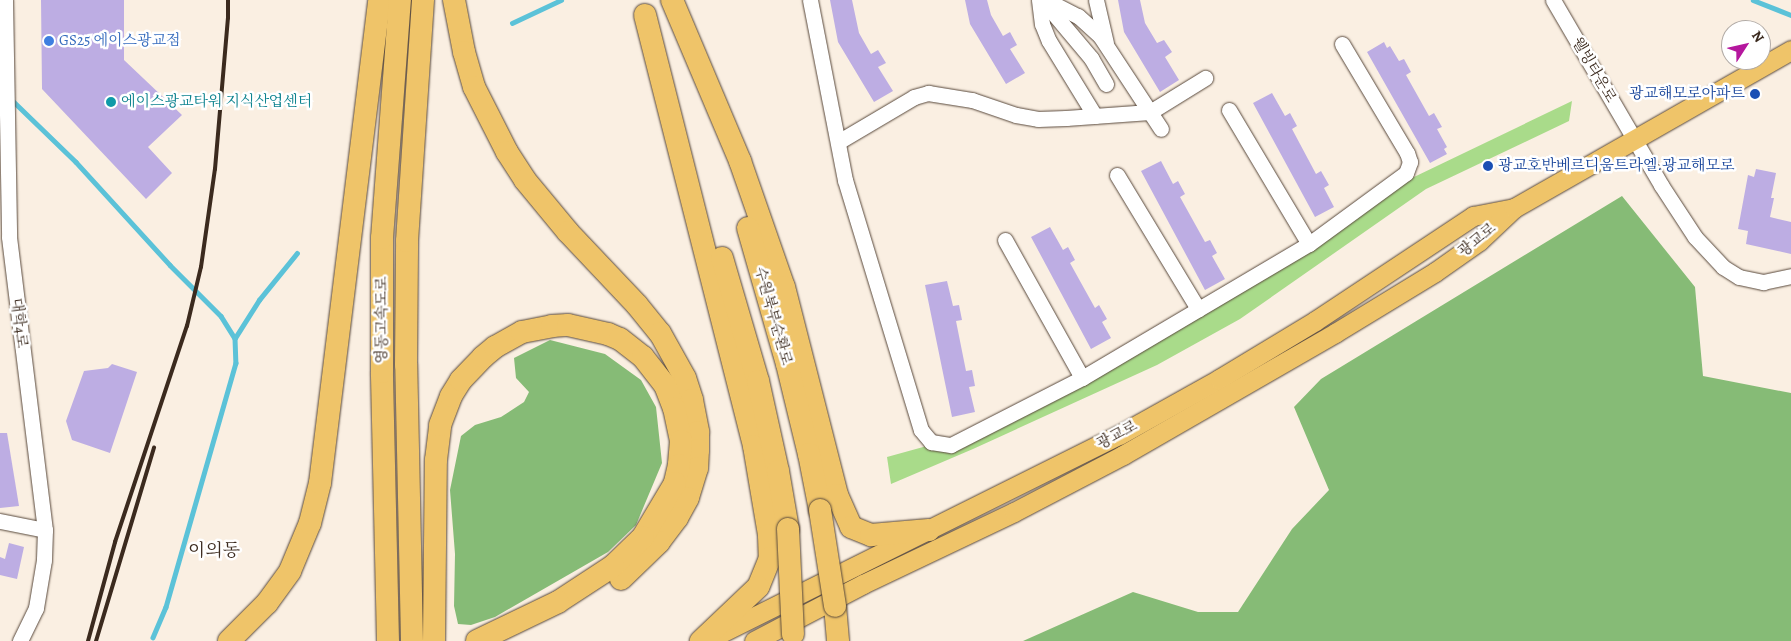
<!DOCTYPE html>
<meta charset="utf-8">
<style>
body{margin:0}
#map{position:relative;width:1791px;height:641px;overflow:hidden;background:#faefe2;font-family:Alegreya,"Noto Serif KR",serif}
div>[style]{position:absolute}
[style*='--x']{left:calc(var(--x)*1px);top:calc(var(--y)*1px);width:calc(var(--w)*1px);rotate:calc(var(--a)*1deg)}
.green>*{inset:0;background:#a9db8a}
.forest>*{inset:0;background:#86bb76}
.stream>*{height:4.5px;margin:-2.25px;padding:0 2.25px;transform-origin:2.25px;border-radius:2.25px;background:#5bc2d8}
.building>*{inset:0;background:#bdade3}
.roads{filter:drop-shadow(0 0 1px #58483b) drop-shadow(0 0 1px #58483b)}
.minor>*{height:15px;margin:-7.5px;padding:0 7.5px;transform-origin:7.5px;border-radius:7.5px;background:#fff}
.major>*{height:19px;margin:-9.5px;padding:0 9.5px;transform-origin:9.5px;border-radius:9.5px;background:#efc469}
.highway>*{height:22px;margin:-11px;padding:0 11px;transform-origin:11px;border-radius:11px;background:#efc469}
.rail>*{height:4px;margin:-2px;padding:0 2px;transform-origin:2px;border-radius:2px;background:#3b2a1e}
.bridges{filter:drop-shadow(0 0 1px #58483b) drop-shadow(0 0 1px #58483b)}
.highway-bridge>*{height:22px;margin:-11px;padding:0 11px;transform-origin:11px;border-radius:11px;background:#efc469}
.dots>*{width:14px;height:14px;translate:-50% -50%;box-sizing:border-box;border:2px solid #fff;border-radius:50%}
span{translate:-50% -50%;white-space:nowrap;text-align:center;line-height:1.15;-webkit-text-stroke:5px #fff;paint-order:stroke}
.shop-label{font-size:15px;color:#366cbe}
.left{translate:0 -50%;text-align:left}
.street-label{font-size:15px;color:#3b2a1e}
.transit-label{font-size:15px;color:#164399}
.right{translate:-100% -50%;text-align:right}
.culture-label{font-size:15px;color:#0d838f}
.quarter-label{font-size:18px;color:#3b2a1e}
.north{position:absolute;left:1721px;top:20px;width:50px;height:50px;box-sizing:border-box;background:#fff;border:1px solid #b1aaa5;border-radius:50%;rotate:55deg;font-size:14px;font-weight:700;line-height:20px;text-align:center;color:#3b2a1e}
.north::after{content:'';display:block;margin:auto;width:18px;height:22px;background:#b5179e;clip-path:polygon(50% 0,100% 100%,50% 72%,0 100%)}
</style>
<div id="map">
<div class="green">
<div style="clip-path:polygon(1572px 101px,1569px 121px,1426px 189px,1240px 319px,1157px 365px,973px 449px,891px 484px,887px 457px,963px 436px,1229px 295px,1414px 177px)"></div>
</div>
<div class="forest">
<div style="clip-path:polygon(1622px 196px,1695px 287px,1703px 376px,1791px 393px,1791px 641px,1023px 641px,1133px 592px,1198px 612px,1238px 612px,1292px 529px,1329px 490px,1294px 407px,1321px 379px)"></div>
<div style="clip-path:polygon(550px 340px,605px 354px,641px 380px,656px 407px,662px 463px,636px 525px,608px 552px,495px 617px,471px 625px,458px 624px,454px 606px,455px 554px,450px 490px,461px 436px,475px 425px,501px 417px,524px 402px,529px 392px,516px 378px,514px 358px)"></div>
</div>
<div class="stream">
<div style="--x:1753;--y:0;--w:41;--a:21.5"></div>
<div style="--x:512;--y:23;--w:54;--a:-25.1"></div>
<div style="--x:10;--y:98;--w:92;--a:44.1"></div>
<div style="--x:76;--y:162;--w:139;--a:47.6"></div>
<div style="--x:170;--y:265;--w:72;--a:45"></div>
<div style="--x:221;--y:316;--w:26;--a:58"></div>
<div style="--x:235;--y:338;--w:25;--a:88"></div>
<div style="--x:236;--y:363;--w:254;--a:106"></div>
<div style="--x:166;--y:607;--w:33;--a:113"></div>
<div style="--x:235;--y:338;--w:45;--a:-57.7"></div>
<div style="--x:259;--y:300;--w:60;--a:-51"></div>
</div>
<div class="building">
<div style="clip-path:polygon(41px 0,124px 0,124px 60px,182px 115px,148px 147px,172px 173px,146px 199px,42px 89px)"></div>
<div style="clip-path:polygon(830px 0,852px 0,859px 33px,871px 54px,878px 50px,886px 63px,878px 67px,893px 91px,874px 102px,838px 42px)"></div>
<div style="clip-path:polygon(965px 0,987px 0,991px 15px,1003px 36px,1010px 32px,1017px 45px,1010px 49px,1025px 73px,1006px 84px,970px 24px)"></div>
<div style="clip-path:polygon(1118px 0,1140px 0,1145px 23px,1157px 43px,1164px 40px,1172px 52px,1165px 57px,1179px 80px,1160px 92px,1124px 32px)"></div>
<div style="clip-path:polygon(1384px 42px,1387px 48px,1390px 46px,1399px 61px,1404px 59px,1411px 72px,1406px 75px,1429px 116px,1434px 113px,1442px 127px,1437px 129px,1447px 147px,1444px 149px,1447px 154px,1430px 163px,1367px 52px)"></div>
<div style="clip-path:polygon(1272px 93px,1285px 116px,1290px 113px,1297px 126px,1292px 129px,1316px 174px,1321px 171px,1329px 185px,1324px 188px,1334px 207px,1315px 217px,1253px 103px)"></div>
<div style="clip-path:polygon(1161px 161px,1173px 184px,1178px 181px,1185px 194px,1180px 197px,1205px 242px,1210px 240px,1217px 253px,1212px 256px,1225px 279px,1205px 290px,1141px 171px)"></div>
<div style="clip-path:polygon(1756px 169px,1776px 173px,1771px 198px,1774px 198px,1770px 217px,1791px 222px,1791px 254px,1746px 244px,1748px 231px,1738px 229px,1748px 175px,1754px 177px)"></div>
<div style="clip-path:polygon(1050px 227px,1063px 250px,1068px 247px,1075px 260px,1070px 263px,1095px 308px,1099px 305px,1107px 319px,1102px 322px,1111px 338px,1091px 349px,1031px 237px)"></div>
<div style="clip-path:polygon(947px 281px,953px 306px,959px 305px,962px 320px,956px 321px,966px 371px,972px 370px,975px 386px,969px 387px,975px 412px,952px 417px,925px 285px)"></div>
<div style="clip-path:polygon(112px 364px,137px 372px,110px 453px,72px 440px,66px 421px,84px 371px,108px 368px)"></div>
<div style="clip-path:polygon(0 433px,7px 433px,19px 506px,0 508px)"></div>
<div style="clip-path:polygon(9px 543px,24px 547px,17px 579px,0 575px,0 557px,5px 559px)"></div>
</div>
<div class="roads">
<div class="minor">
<div style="--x:5;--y:0;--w:237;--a:89"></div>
<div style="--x:9;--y:237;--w:295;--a:83"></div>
<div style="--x:45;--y:530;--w:30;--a:92"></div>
<div style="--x:44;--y:560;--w:49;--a:99.5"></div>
<div style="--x:36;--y:608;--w:37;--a:116"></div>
<div style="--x:810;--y:0;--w:183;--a:79"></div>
<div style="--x:845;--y:180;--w:261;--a:73.1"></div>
<div style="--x:921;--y:430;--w:16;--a:50"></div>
<div style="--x:931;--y:442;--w:20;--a:9"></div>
<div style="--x:951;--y:445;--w:147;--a:-27.1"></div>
<div style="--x:1082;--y:378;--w:264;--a:-30.6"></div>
<div style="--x:1309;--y:244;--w:120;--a:-36.2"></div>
<div style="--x:1406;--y:173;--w:12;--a:-70"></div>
<div style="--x:1410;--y:162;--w:9;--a:-108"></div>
<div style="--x:1407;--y:153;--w:127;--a:-120.8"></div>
<div style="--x:1039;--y:0;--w:24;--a:83"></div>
<div style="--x:1042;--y:24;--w:18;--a:68"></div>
<div style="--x:1049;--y:41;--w:88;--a:58.5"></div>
<div style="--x:1046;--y:0;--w:36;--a:27"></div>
<div style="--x:1078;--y:16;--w:30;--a:42"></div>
<div style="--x:1100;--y:36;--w:111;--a:56.7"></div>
<div style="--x:1096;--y:0;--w:44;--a:76.9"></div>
<div style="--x:1553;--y:0;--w:214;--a:59.7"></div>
<div style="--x:1661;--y:185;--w:62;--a:56.8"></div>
<div style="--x:1695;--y:237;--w:41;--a:47"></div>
<div style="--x:1723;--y:267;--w:19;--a:32"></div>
<div style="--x:1739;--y:277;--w:25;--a:12"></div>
<div style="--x:1763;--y:282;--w:29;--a:-12"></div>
<div style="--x:1043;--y:1;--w:75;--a:49.9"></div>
<div style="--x:1091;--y:58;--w:30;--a:60"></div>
<div style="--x:1229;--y:110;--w:156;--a:59.2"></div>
<div style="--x:838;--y:142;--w:88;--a:-30.6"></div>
<div style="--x:914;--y:97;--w:15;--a:-16"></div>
<div style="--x:928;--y:93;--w:45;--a:9"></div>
<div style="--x:972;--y:100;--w:46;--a:18.8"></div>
<div style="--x:1016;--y:115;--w:22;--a:10"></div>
<div style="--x:1038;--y:119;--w:28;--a:-2"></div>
<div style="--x:1066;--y:118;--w:84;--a:-4.1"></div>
<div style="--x:1150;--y:112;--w:65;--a:-31.7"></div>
<div style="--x:1117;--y:175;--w:157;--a:58.8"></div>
<div style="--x:1005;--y:240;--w:158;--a:60.8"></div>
<div style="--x:0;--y:521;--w:46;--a:11.3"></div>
</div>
<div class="major">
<div style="--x:709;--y:639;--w:458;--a:-26.5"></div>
<div style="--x:1119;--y:435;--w:115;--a:-29.2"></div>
<div style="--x:1219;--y:379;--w:112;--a:-31.1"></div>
<div style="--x:1315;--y:321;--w:190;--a:-33.6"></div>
<div style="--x:1473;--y:216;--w:42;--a:-11"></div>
<div style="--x:754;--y:641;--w:123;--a:-27.6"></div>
<div style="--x:863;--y:584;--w:167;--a:-25.5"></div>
<div style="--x:1014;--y:512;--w:123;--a:-27.6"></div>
<div style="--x:1123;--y:455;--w:245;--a:-29.9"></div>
<div style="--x:1335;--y:333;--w:117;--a:-31.4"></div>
<div style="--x:1435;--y:272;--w:54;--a:-35.2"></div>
<div style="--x:1479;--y:241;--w:48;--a:-43.3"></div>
<div style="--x:1514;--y:208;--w:319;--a:-29.7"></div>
</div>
<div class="highway">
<div style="--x:454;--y:0;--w:53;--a:79.1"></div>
<div style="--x:464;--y:52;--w:36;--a:74"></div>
<div style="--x:474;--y:87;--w:73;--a:63.1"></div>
<div style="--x:507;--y:152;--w:33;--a:57"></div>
<div style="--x:525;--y:180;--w:67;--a:50.4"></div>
<div style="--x:568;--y:232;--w:100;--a:46.6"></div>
<div style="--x:637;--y:305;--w:36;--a:51"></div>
<div style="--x:660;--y:333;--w:51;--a:60.9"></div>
<div style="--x:685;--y:378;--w:23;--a:72"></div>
<div style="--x:692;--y:400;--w:33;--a:79"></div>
<div style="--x:698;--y:432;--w:18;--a:90"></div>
<div style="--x:698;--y:450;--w:18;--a:93"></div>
<div style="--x:697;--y:468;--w:31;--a:107"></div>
<div style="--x:688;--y:498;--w:23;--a:119"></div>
<div style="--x:677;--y:518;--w:30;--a:127"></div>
<div style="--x:659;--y:542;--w:53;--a:135.8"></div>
<div style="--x:672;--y:0;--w:175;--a:67.1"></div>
<div style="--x:740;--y:161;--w:133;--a:70.8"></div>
<div style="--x:784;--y:287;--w:215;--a:75.7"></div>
<div style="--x:837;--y:495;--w:35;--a:66"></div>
<div style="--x:851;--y:527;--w:22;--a:22"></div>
<div style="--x:871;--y:535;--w:58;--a:-4.9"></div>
<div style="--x:645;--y:15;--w:445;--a:75.8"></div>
<div style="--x:754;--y:446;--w:90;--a:80.4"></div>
<div style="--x:769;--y:535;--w:23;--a:88"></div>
<div style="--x:770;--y:558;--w:31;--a:112"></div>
<div style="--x:758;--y:587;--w:79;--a:136.5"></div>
<div style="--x:748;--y:228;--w:141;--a:74"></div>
<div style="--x:787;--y:364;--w:93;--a:76.3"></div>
<div style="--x:809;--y:454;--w:57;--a:78.9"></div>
<div style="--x:722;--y:258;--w:128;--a:73.7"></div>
<div style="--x:758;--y:381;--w:92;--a:77.5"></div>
<div style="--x:778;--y:471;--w:59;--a:80.2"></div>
<div style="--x:835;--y:606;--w:35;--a:85"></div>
<div style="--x:229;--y:641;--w:54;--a:-45"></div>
<div style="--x:267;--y:603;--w:39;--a:-54"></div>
<div style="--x:290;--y:571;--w:52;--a:-67.4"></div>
<div style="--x:310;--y:523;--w:41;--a:-76"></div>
<div style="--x:320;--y:483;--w:487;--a:-83"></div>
<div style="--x:388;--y:641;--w:269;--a:-91.3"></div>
<div style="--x:382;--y:372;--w:134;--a:-90"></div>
<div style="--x:382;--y:238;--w:239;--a:-85.7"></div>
<div style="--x:412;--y:641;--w:276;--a:-91.2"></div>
<div style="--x:406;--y:365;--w:124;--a:-89.5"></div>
<div style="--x:407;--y:241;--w:242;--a:-86.2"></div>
<div style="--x:434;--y:641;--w:181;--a:-89.4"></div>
<div style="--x:436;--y:460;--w:35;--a:-83"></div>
<div style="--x:440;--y:425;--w:31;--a:-69"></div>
<div style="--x:451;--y:396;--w:19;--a:-58"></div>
<div style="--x:461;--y:380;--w:32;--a:-46"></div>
<div style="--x:483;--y:357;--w:16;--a:-40"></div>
<div style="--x:495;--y:347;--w:31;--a:-29"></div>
<div style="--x:522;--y:332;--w:31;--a:-11"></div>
<div style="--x:552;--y:326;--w:16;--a:-4"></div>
<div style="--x:568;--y:325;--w:41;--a:12.7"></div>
<div style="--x:608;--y:334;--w:13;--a:23"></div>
<div style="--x:620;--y:339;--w:29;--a:38"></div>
<div style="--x:643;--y:357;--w:36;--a:52"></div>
<div style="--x:665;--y:385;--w:25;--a:69"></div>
<div style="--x:674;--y:408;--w:34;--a:78"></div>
<div style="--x:681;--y:441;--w:24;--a:95"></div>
<div style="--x:679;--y:465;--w:18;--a:103"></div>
<div style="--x:675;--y:483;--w:63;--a:120.7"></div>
<div style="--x:643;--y:537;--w:42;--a:136"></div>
<div style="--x:613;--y:566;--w:66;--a:146.8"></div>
<div style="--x:558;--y:602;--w:90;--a:154.3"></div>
</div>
</div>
<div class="rail">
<div style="--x:88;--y:641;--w:103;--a:-74.7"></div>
<div style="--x:115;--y:542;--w:228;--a:-71.6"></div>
<div style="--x:187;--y:326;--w:61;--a:-76.7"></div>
<div style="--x:201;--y:267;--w:99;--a:-81.9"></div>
<div style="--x:215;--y:169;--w:152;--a:-85.1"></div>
<div style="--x:228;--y:18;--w:18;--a:-90"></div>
<div style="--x:96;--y:641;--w:202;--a:-73.3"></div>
</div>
<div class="bridges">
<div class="highway-bridge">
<div style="--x:820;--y:510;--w:97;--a:81.1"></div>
<div style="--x:788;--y:529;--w:105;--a:87.3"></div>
</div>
</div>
<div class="dots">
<div style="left:49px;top:41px;background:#3f7fe0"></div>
<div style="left:1755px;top:94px;background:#1a4fb4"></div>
<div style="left:111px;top:102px;background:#0f9aa8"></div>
<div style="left:1488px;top:166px;background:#1a4fb4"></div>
</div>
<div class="shop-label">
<span class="left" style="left:59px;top:41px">GS25 에이스광교점</span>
</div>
<div class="street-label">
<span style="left:1594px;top:70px;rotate:60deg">웰빙타운로</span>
<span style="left:1477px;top:240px;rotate:-39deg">광교로</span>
<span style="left:773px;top:316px;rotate:74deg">수원북부순환로</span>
<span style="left:382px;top:320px;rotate:-90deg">영동고속도로</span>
<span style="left:19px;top:323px;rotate:83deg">대학4로</span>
<span style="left:1117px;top:435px;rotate:-28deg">광교로</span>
</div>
<div class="transit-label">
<span class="right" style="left:1745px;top:94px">광교해모로아파트</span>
<span class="left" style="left:1498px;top:166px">광교호반베르디움트라엘.광교해모로</span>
</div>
<div class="culture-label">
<span class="left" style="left:121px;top:102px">에이스광교타워 지식산업센터</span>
</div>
<div class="quarter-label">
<span style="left:214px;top:550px">이의동</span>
</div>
<div class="north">N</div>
</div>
